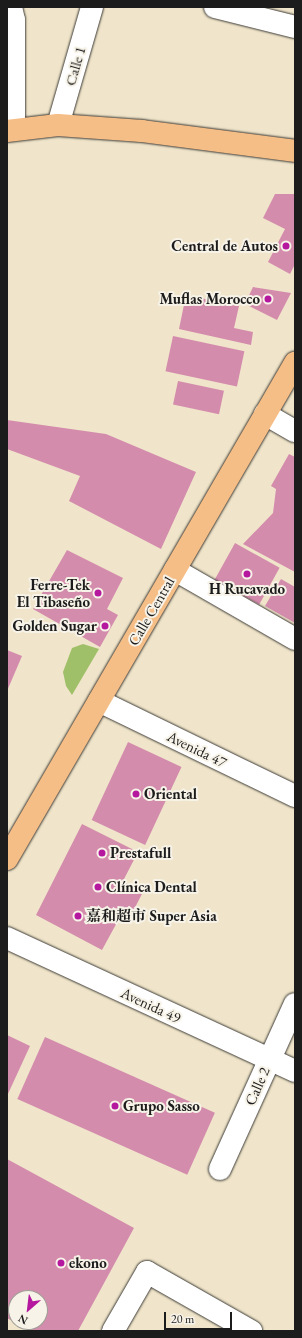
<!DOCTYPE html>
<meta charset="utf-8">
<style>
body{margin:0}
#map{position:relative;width:302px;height:1338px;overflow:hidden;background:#f0e5ca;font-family:"EB Garamond","Noto Serif SC",serif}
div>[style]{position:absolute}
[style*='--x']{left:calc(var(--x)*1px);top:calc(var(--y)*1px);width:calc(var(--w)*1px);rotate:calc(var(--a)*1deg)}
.green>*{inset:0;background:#9fbf68}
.building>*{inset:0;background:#d48cad;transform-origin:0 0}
.roads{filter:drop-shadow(0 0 1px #3c3a36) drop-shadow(0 0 1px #3c3a36)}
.minor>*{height:22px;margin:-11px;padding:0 11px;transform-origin:11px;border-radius:11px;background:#fff}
.major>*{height:22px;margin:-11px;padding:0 11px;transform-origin:11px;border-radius:11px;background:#f6be87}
.dots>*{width:11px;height:11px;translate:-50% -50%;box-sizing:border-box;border:2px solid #f7f3e8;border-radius:50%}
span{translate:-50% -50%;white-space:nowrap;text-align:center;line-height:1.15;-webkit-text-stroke:4px #f7f3e8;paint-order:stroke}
.street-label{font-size:15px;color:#1c1c1c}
.poi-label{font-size:15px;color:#1c1c1c;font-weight:700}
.right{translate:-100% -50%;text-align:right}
.left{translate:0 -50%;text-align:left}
.frame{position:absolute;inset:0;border:8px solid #1c1c1c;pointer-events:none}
.north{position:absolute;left:8px;top:1290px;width:40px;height:40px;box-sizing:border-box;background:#f7f3e8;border:1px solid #9f9d96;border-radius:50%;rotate:208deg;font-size:11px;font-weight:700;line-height:16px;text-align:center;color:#1c1c1c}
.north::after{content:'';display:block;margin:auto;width:14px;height:18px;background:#b5179e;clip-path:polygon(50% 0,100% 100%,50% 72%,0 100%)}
.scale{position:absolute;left:164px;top:1312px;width:68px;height:18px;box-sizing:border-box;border:2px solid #1c1c1c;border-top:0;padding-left:5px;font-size:12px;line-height:14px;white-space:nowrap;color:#1c1c1c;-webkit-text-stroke:3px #f7f3e8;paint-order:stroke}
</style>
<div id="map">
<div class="green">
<div style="clip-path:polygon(83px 644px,99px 649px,72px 695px,66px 686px,63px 672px,72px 648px)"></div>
</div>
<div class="building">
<div style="clip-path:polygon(275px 194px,295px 194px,295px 264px,290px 274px,268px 262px,285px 229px,263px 218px)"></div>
<div style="clip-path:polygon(253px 287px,291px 293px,277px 320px,245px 304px)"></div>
<div style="clip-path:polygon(186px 295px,239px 306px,234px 328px,253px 332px,251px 345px,179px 329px)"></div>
<div style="left:173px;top:336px;width:73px;height:36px;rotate:12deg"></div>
<div style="left:178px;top:381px;width:47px;height:24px;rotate:12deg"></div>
<div style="clip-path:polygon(7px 420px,106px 434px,196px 472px,161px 549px,69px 501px,80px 476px,7px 449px)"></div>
<div style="clip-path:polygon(289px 454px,295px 457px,295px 572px,243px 544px,273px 513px,276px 489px,271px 486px)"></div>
<div style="left:235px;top:543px;width:51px;height:42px;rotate:29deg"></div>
<div style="clip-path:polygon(67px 550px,123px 578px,107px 609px,118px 615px,100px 647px,33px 609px)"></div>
<div style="clip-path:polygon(281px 579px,295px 587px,295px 623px,265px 606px)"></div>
<div style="clip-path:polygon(7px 650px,22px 656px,7px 691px)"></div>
<div style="left:128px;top:742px;width:59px;height:86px;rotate:25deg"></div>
<div style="clip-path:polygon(82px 824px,138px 852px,123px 881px,143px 892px,128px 921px,120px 917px,102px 950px,36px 915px)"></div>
<div style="clip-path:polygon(7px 1035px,30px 1046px,7px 1096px)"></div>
<div style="left:45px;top:1037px;width:186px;height:68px;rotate:24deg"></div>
<div style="clip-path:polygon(evenodd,7px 1159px,134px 1228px,78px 1331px,30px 1331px,7px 1318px,7px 1159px,16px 1298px,40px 1298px,40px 1322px,16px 1322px,16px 1298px)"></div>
</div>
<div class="roads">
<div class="minor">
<div style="--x:11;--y:7;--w:13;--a:77"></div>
<div style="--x:14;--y:20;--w:109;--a:90"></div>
<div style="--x:215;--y:7;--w:82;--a:14"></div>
<div style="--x:58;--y:125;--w:123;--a:-73.9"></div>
<div style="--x:265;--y:414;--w:34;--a:30"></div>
<div style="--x:175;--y:570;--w:138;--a:29.9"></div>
<div style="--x:99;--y:701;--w:218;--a:25.9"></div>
<div style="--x:7;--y:938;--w:317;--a:24.8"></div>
<div style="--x:220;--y:1169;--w:181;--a:-65.6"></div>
<div style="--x:113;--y:1331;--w:68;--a:-60"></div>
<div style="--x:147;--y:1272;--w:120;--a:29.6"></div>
</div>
<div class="major">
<div style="--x:7;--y:131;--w:51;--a:-6.7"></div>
<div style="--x:58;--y:125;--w:84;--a:4.1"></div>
<div style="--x:142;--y:131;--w:154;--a:7.4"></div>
<div style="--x:7;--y:859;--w:574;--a:-59.86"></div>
</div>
</div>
<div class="dots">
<div style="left:286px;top:246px;background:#b5179e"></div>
<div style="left:268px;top:299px;background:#b5179e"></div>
<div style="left:247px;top:574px;background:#b5179e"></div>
<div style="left:98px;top:593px;background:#b5179e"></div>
<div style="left:105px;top:626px;background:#b5179e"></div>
<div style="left:136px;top:794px;background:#b5179e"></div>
<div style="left:102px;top:853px;background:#b5179e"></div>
<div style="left:98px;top:887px;background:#b5179e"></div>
<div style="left:78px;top:916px;background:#b5179e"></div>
<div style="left:115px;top:1106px;background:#b5179e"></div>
<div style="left:61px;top:1263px;background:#b5179e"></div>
</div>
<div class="street-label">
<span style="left:75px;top:66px;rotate:-74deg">Calle 1</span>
<span style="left:151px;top:611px;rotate:-60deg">Calle Central</span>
<span style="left:197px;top:749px;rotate:26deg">Avenida 47</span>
<span style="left:151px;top:1005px;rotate:25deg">Avenida 49</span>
<span style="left:257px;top:1086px;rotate:-66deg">Calle 2</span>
</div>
<div class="poi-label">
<span class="right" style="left:278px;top:246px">Central de Autos</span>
<span class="right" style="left:260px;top:299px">Muflas Morocco</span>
<span class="right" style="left:90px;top:593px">Ferre-Tek<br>El Tibaseño</span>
<span style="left:247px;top:589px">H Rucavado</span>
<span class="right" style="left:97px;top:626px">Golden Sugar</span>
<span class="left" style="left:144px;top:794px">Oriental</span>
<span class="left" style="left:110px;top:853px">Prestafull</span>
<span class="left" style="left:106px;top:887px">Clínica Dental</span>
<span class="left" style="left:86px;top:916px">嘉和超市 Super Asia</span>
<span class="left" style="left:123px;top:1106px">Grupo Sasso</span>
<span class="left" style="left:69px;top:1263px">ekono</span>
</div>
<div class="frame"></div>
<div class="north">N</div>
<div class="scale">20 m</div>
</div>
